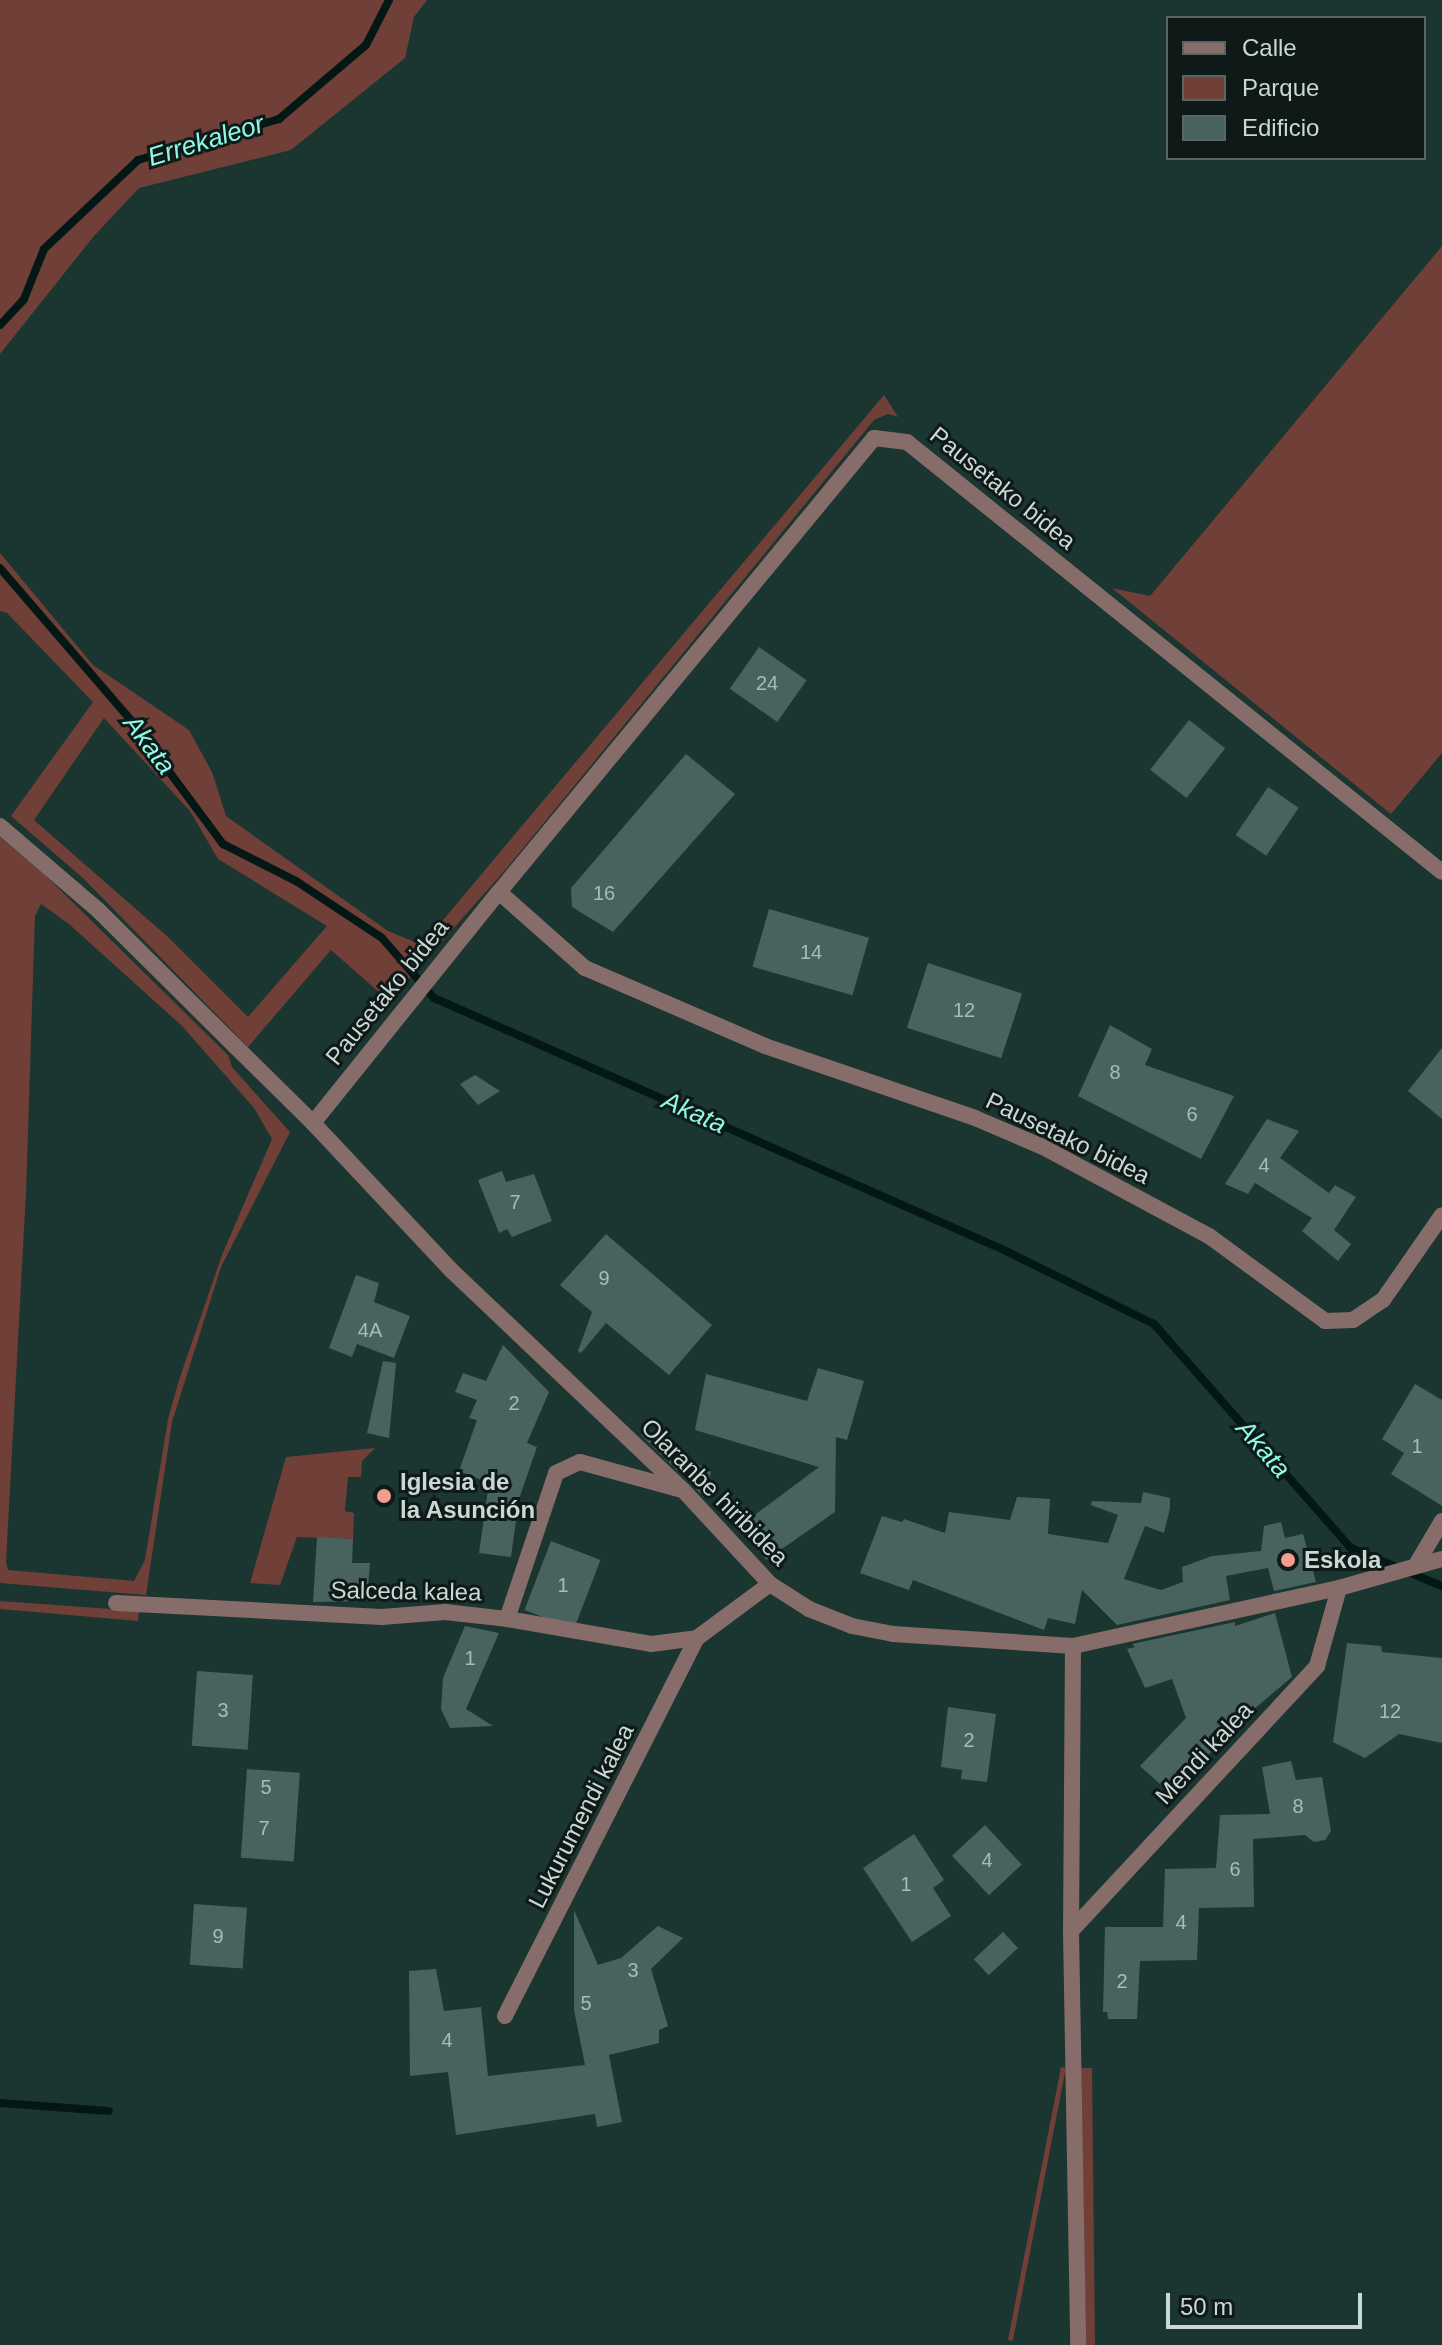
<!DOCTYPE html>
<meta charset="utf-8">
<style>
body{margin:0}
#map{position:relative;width:1442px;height:2345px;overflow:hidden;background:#1b3531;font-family:Helvetica,sans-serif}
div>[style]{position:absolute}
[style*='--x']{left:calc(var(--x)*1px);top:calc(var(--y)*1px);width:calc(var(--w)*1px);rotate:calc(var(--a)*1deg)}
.green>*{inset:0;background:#6f3f38;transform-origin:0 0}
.stream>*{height:8px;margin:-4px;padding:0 4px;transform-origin:4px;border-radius:4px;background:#031714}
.building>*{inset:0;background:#48635e;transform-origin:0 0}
.minor>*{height:16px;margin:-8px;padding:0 8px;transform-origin:8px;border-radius:8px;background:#876d69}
.tertiary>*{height:16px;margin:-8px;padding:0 8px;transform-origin:8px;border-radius:8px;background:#876d69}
.dots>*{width:22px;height:22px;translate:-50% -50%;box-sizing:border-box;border:4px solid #0f1a18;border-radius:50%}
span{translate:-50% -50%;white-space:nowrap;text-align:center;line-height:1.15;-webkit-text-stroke:6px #0f1a18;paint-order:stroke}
.number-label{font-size:20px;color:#a9bbb7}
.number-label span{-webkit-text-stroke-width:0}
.street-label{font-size:24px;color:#c9d8d5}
.poi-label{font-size:24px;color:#c9d8d5;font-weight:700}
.left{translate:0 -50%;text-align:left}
.water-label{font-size:26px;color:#8df9e7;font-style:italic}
.legend{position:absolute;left:1166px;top:16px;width:260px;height:144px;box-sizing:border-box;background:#0f1a18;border:2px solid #596664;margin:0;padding:10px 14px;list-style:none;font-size:24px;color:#c9d8d5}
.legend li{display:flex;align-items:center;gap:16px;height:40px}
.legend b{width:40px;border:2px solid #596664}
.scale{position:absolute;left:1166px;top:2293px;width:196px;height:36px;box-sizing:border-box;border:4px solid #c9d8d5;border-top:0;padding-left:10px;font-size:24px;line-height:28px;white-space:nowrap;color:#c9d8d5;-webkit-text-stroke:6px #0f1a18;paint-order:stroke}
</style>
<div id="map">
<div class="green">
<div style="clip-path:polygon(0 0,427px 0,414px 17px,405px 58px,291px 150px,139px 188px,94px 236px,0 354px)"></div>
<div style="clip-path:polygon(1442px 246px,1442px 753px,1391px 814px,1112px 588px,1150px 596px)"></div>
<div style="clip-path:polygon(evenodd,884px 395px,898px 417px,888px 414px,874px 420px,507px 868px,389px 1001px,331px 950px,248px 1047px,84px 879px,11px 816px,93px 702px,7px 613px,0 611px,0 553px,93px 665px,189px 730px,212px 772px,226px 816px,388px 931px,422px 945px,884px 395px,104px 718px,190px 811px,218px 859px,327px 926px,248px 1017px,168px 937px,34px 820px,104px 718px)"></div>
<div style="clip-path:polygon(evenodd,0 837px,45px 875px,228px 1055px,232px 1067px,290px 1132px,221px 1267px,172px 1422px,146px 1595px,0 1583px,0 837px,41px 904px,69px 924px,182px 1026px,254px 1108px,272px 1139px,222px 1255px,179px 1380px,168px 1419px,145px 1560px,134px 1581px,8px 1570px,6px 1562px,26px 1193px,35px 916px,41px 904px)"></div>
<div style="clip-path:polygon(375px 1448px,362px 1461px,361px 1477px,348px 1477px,345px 1511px,354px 1513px,353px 1539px,297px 1537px,280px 1585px,250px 1583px,286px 1457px)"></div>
<div style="clip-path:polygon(0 1601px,139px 1611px,138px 1621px,0 1609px)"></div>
<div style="left:1061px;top:2067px;width:5px;height:278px;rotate:11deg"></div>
<div style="clip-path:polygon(1081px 2068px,1092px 2068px,1095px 2345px,1086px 2345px)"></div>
</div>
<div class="stream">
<div style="--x:0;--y:325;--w:35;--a:-47"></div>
<div style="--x:24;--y:299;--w:54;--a:-68.2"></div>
<div style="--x:44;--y:249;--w:129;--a:-43.4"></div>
<div style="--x:138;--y:160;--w:147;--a:-16.2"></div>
<div style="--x:279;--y:119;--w:114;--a:-40.4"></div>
<div style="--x:366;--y:45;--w:51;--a:-62.9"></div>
<div style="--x:0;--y:568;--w:199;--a:49.3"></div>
<div style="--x:130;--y:719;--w:156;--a:53.4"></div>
<div style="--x:223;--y:844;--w:82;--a:26.9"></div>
<div style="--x:296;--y:881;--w:103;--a:33.5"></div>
<div style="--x:382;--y:938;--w:79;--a:49.1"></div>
<div style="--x:434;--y:998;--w:623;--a:23.85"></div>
<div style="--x:1004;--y:1250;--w:167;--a:26.3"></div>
<div style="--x:1154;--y:1324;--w:298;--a:48.7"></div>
<div style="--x:1351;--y:1548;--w:99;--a:22.7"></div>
<div style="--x:0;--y:2103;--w:109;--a:4.2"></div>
</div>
<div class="building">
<div style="left:759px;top:647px;width:58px;height:51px;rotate:35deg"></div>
<div style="left:1189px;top:720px;width:46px;height:63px;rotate:38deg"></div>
<div style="clip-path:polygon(686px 754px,735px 794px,613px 932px,572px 907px,571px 888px)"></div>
<div style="left:1268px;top:787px;width:37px;height:58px;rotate:34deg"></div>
<div style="left:769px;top:909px;width:104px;height:60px;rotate:16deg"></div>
<div style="left:928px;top:963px;width:99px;height:68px;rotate:18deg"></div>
<div style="clip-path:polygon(1110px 1025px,1152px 1049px,1145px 1065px,1234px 1096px,1201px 1159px,1078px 1096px)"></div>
<div style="clip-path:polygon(1442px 1048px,1442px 1119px,1408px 1091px)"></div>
<div style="clip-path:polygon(475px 1075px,500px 1091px,478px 1105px,460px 1084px)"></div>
<div style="clip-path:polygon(1267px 1119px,1299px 1131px,1280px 1158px,1329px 1193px,1335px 1185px,1356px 1197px,1334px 1230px,1351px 1244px,1338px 1261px,1302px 1231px,1312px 1218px,1255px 1183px,1248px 1194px,1225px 1184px)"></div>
<div style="clip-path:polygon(502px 1171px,506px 1182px,534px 1174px,552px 1221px,512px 1237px,507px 1229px,499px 1233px,478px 1180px)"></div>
<div style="clip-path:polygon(606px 1234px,712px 1325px,669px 1375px,606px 1323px,581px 1353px,578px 1351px,592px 1312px,560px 1285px)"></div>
<div style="clip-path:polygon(356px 1275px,379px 1283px,374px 1302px,410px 1316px,394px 1358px,357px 1344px,352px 1357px,329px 1348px)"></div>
<div style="clip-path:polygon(503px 1345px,549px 1392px,527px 1443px,537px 1447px,519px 1499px,511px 1557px,479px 1553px,489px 1483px,459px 1471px,477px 1420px,469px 1418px,477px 1400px,455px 1392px,463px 1373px,486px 1381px)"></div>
<div style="clip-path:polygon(383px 1361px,396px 1363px,389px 1438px,367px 1433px)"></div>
<div style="clip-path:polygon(818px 1368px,864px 1381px,847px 1440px,836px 1437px,835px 1512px,766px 1560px,740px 1526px,819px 1467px,695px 1430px,706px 1374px,807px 1401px)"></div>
<div style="clip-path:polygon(1415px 1384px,1442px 1400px,1442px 1506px,1391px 1474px,1404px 1453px,1382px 1439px)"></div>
<div style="clip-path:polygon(644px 1430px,711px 1472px,704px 1497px,641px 1435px)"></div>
<div style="clip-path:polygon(1143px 1492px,1170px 1498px,1170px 1508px,1164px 1533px,1145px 1526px,1124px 1579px,1161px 1590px,1183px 1582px,1182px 1567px,1212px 1556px,1261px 1551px,1264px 1526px,1281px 1522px,1285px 1538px,1303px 1534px,1316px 1582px,1274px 1591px,1268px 1568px,1226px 1576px,1230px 1600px,1117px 1625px,1082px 1590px,1075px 1624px,1048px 1618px,1044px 1630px,913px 1580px,909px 1590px,860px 1573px,882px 1516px,902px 1522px,904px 1519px,945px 1533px,949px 1512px,1010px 1520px,1017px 1497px,1050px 1499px,1048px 1534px,1108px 1543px,1118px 1515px,1091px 1505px,1092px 1501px,1141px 1503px)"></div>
<div style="clip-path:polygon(317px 1537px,353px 1539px,352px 1563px,370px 1563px,367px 1601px,313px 1602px)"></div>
<div style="left:551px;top:1541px;width:53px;height:74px;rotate:21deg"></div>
<div style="clip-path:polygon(1275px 1613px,1292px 1677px,1253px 1710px,1170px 1793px,1140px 1766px,1186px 1718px,1172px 1679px,1145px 1688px,1127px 1649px,1135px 1647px,1132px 1644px,1235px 1622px,1235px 1626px)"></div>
<div style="clip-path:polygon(465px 1626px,499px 1633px,466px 1709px,493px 1726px,450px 1728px,441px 1709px,443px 1678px)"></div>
<div style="clip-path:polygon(1347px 1643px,1381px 1646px,1382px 1652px,1442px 1658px,1442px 1743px,1399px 1734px,1365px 1758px,1333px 1742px)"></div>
<div style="left:197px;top:1671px;width:56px;height:75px;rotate:4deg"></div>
<div style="clip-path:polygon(948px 1707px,996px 1714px,987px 1782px,961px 1779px,962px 1770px,941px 1767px)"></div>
<div style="clip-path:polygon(1291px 1761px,1296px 1780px,1322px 1777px,1331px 1831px,1325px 1840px,1314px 1842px,1305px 1835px,1253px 1839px,1254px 1907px,1199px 1908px,1197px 1960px,1140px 1961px,1137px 2019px,1108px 2019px,1107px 2012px,1103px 2012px,1105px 1927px,1163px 1927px,1165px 1869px,1216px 1868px,1220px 1815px,1270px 1814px,1262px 1767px)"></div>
<div style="left:247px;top:1769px;width:53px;height:89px;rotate:4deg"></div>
<div style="left:985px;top:1825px;width:54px;height:45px;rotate:47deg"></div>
<div style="clip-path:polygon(914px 1834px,944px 1880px,933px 1888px,951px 1916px,912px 1942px,863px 1868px)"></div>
<div style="left:194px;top:1904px;width:53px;height:61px;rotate:4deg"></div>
<div style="clip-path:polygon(574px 1910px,598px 1965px,621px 1958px,658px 1926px,683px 1938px,651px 1969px,668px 2026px,659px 2030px,659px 2043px,609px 2055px,622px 2122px,597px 2127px,595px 2114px,456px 2135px,448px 2072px,410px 2076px,409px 1971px,436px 1969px,444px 2011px,481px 2007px,488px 2076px,585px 2065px,574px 2010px)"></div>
<div style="left:1003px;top:1932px;width:22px;height:40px;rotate:47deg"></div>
</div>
<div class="minor">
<div style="--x:499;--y:892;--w:115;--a:41.5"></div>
<div style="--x:585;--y:968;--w:196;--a:23.4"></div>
<div style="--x:765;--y:1046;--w:222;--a:18.9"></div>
<div style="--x:975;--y:1118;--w:74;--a:23.1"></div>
<div style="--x:1043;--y:1147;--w:188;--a:28.2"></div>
<div style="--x:1209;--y:1236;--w:144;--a:36.2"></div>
<div style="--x:1325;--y:1321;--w:28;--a:-2"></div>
<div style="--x:1353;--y:1320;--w:36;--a:-34"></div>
<div style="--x:1383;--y:1300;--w:103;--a:-55.2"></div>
<div style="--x:235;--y:1046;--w:110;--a:44.6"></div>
<div style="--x:313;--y:1123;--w:203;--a:46.8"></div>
<div style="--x:452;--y:1271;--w:318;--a:43.5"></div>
<div style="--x:683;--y:1490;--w:128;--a:47.2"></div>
<div style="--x:770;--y:1584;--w:46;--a:32.7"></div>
<div style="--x:809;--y:1609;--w:46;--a:21.6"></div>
<div style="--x:852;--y:1626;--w:42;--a:11"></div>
<div style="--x:893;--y:1634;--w:180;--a:3.8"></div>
<div style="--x:1073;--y:1646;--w:272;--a:-12.3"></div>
<div style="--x:1339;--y:1588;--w:107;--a:-15.7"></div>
<div style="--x:313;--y:1123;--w:297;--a:-51.2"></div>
<div style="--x:499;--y:892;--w:589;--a:-50.44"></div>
<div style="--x:874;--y:438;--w:33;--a:7"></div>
<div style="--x:907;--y:442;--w:686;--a:38.79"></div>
<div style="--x:1416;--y:1565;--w:51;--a:-59.4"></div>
<div style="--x:116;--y:1603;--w:266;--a:3"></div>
<div style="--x:382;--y:1617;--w:63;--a:-4.5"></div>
<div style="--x:445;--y:1612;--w:62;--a:6.4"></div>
<div style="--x:507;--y:1619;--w:146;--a:9.8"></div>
<div style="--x:651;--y:1644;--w:46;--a:-7.4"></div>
<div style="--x:697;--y:1638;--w:91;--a:-36.5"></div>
<div style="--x:507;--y:1619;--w:154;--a:-71.4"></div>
<div style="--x:556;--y:1473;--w:26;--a:-25"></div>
<div style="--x:580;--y:1462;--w:103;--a:15.3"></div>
<div style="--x:1073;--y:1646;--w:285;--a:90.4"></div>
<div style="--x:1071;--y:1931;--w:414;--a:89"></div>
<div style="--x:1071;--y:1931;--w:362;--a:-47.1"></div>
<div style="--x:1317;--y:1666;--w:81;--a:-74.2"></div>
<div style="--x:505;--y:2016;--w:424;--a:-63.1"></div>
</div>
<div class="tertiary">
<div style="--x:0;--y:826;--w:130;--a:40.6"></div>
<div style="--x:99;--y:911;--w:192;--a:44.8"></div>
</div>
<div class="dots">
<div style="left:384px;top:1496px;background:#f59c90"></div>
<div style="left:1288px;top:1560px;background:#f59c90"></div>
</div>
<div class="number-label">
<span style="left:767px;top:683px">24</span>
<span style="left:604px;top:893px">16</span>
<span style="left:811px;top:952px">14</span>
<span style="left:964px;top:1010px">12</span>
<span style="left:1115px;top:1072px">8</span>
<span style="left:1192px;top:1114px">6</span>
<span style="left:1264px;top:1165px">4</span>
<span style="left:515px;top:1202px">7</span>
<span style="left:604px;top:1278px">9</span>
<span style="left:370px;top:1330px">4A</span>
<span style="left:514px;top:1403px">2</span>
<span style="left:1417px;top:1446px">1</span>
<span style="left:563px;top:1585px">1</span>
<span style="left:470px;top:1658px">1</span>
<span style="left:223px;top:1710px">3</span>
<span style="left:1390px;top:1711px">12</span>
<span style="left:969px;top:1740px">2</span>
<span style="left:266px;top:1787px">5</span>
<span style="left:1298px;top:1806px">8</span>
<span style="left:264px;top:1828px">7</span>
<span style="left:987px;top:1860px">4</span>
<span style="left:1235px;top:1869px">6</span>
<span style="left:906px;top:1884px">1</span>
<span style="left:1181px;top:1922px">4</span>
<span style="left:218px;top:1936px">9</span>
<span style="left:633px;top:1970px">3</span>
<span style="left:1122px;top:1981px">2</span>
<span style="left:586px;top:2003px">5</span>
<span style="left:447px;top:2040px">4</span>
</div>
<div class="street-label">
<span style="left:1003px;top:488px;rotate:39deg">Pausetako bidea</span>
<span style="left:387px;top:992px;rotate:-51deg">Pausetako bidea</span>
<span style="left:1068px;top:1138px;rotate:26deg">Pausetako bidea</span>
<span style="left:715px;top:1492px;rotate:45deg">Olaranbe hiribidea</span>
<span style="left:406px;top:1591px;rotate:1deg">Salceda kalea</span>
<span style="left:1204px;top:1753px;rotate:-47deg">Mendi kalea</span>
<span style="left:581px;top:1816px;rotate:-63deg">Lukurumendi kalea</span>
</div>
<div class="poi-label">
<span class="left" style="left:400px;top:1496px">Iglesia de<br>la Asunción</span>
<span class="left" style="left:1304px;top:1560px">Eskola</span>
</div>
<div class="water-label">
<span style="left:206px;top:141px;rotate:-17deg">Errekaleor</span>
<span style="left:149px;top:745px;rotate:53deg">Akata</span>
<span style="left:694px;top:1113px;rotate:24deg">Akata</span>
<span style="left:1263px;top:1449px;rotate:49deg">Akata</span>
</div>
<ul class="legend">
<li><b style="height:10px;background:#876d69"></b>Calle</li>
<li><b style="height:22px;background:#6f3f38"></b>Parque</li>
<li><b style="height:22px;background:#48635e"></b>Edificio</li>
</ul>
<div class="scale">50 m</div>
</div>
